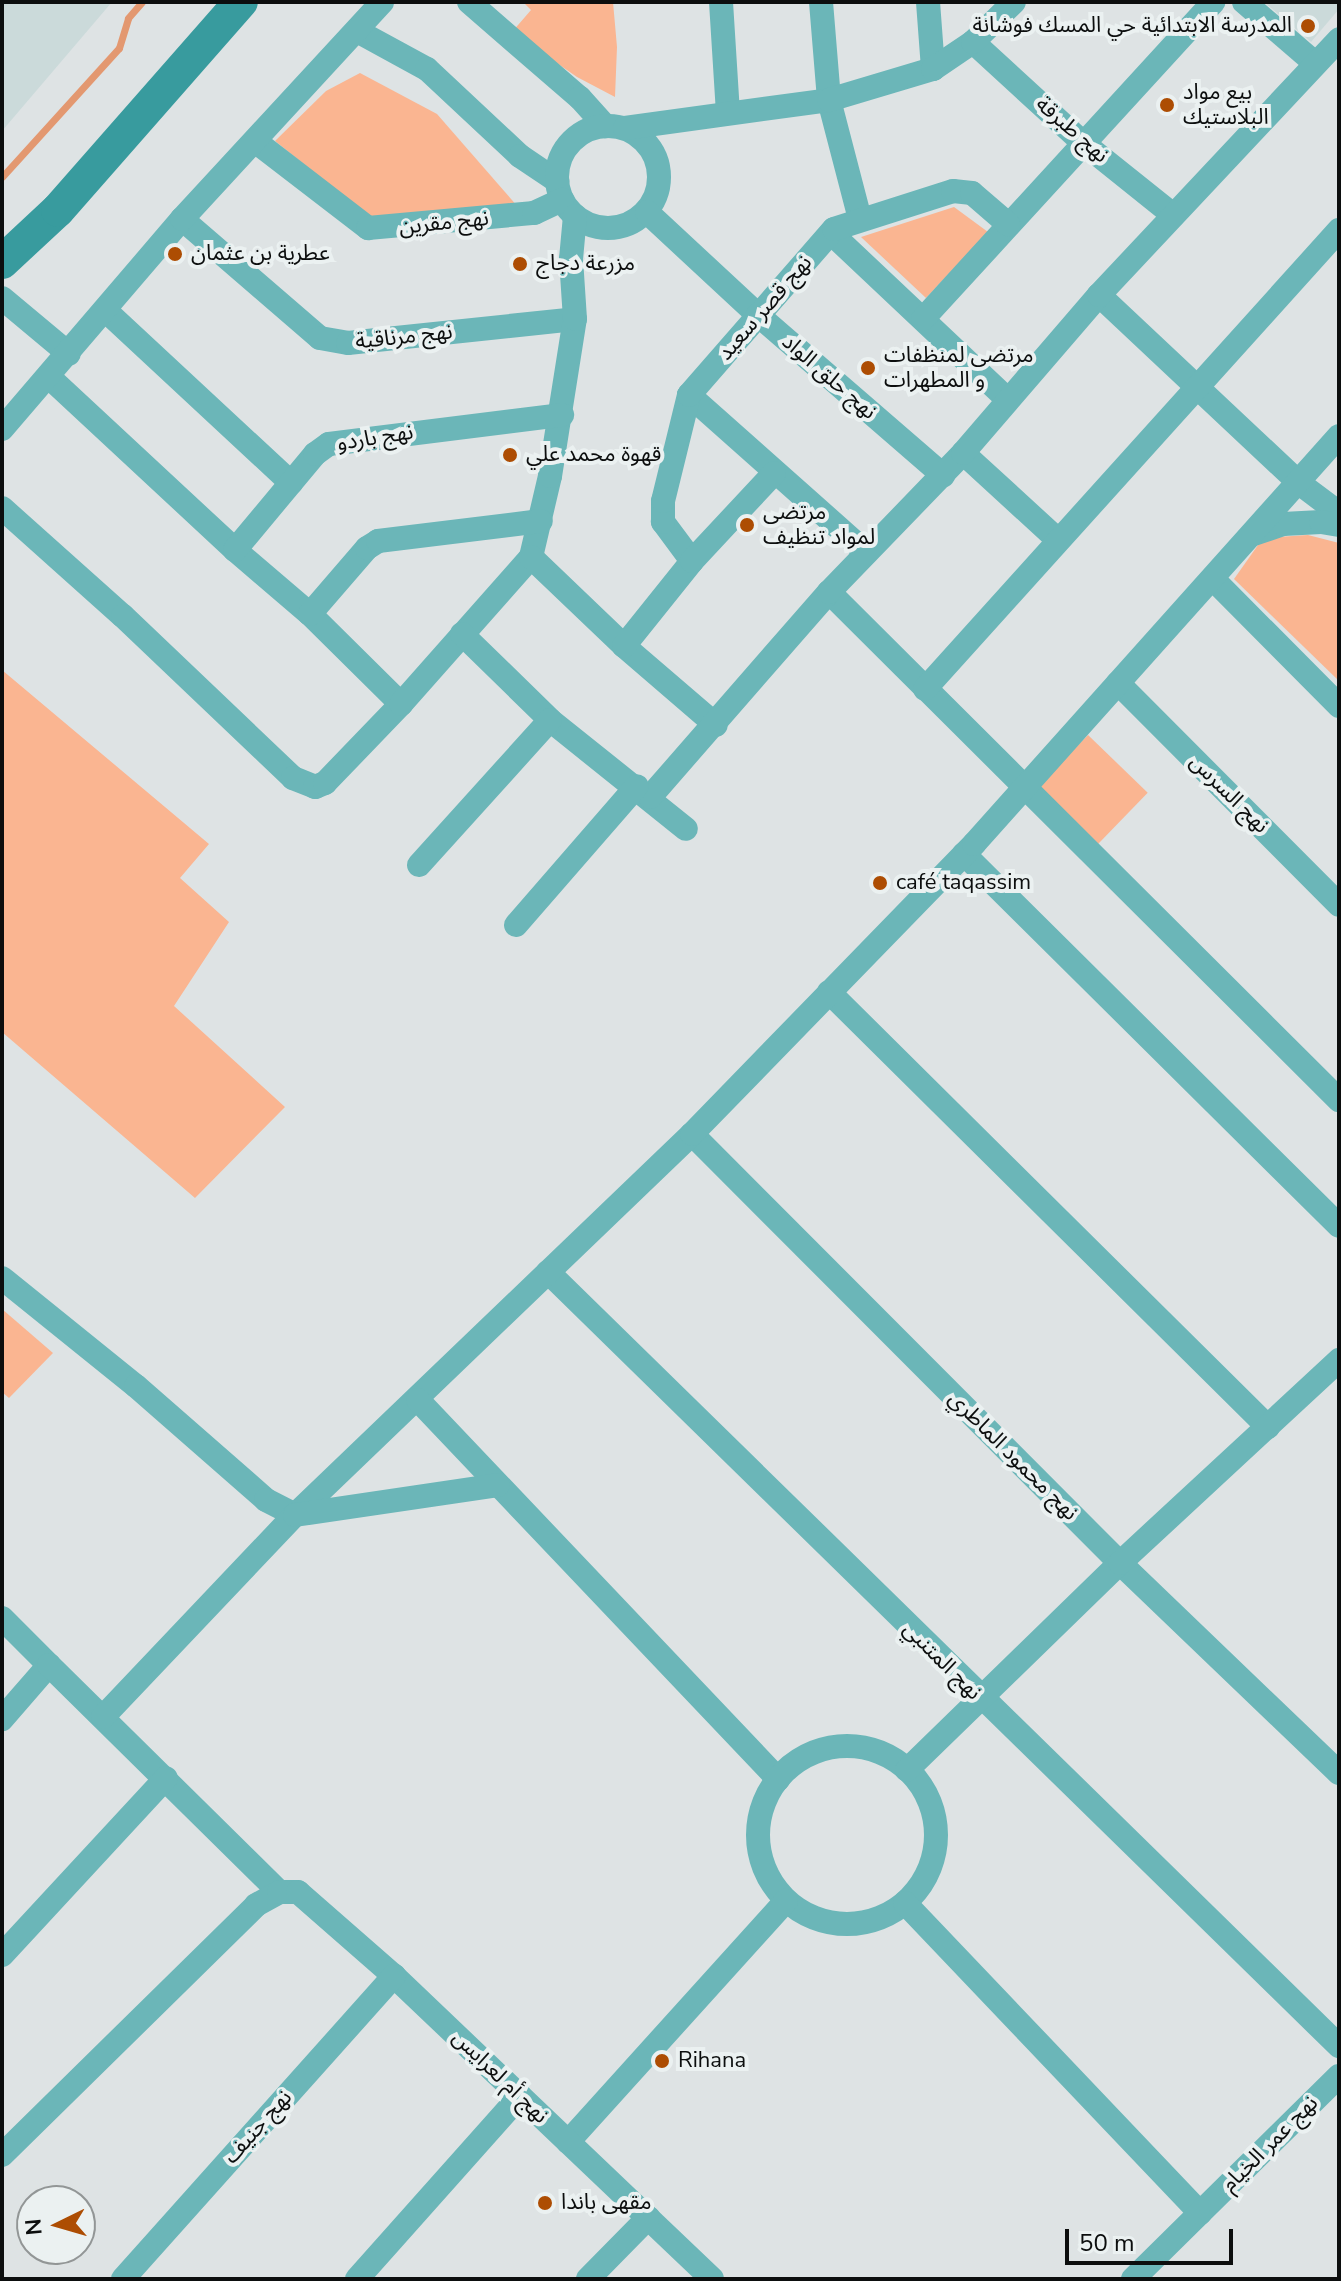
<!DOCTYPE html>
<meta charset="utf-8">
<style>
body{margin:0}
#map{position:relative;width:1341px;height:2281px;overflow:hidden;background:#dee3e4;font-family:"Nunito Sans","Noto Sans Arabic",sans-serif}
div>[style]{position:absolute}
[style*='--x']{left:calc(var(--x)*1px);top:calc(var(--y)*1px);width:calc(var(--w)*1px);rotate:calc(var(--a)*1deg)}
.built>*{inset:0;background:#cbdada}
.green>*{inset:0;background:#fab591;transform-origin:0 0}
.stream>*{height:7px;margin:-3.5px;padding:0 3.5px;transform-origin:3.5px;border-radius:3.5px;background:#e39870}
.street>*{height:24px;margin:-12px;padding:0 12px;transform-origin:12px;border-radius:12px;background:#6bb6b8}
.street>.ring{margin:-12px;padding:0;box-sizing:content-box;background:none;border:24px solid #6bb6b8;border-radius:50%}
.secondary>*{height:34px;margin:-17px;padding:0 17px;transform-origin:17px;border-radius:17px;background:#389b9e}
.dots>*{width:22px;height:22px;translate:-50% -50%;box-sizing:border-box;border:4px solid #ebf1f1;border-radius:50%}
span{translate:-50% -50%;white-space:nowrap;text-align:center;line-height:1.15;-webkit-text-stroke:8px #ebf1f1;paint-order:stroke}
.poi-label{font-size:22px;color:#0c0e0e}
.right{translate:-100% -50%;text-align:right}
.left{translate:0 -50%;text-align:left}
.street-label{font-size:22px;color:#0c0e0e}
.frame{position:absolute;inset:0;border:4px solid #0c0e0e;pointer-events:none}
.north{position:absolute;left:16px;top:2185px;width:80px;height:80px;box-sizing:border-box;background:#ebf1f1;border:2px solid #929696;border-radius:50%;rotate:265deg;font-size:22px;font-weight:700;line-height:32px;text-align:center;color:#0c0e0e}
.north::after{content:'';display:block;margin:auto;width:28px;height:36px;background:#ad4d03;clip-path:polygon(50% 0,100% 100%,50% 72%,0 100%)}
.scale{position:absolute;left:1065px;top:2229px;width:168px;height:36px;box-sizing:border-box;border:4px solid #0c0e0e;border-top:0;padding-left:10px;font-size:24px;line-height:28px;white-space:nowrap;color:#0c0e0e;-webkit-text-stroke:6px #ebf1f1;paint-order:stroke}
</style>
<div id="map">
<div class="built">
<div style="clip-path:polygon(2px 2px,112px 2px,2px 131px)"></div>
<div style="clip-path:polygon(1264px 2px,1339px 2px,1339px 9px,1311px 42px)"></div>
</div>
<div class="green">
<div style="clip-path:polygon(523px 2px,613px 2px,617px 47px,615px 97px,577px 77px,512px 32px,531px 10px)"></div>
<div style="clip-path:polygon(360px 73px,437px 114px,518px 207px,371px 218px,275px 141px,326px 91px)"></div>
<div style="clip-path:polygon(954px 207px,988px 232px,926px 298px,861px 237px)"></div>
<div style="clip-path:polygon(1308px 535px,1339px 543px,1339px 681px,1234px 579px,1263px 538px)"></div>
<div style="clip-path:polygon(2px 670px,209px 844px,180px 878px,229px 922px,174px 1006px,285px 1107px,195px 1198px,2px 1032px)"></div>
<div style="left:1088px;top:735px;width:83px;height:76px;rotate:44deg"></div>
<div style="clip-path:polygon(2px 1309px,53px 1353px,9px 1398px,2px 1392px)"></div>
</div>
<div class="stream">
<div style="--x:2;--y:177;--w:174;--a:-47.8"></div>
<div style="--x:119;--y:48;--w:31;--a:-73"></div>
<div style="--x:128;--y:18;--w:21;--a:-49"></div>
</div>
<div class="street">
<div style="--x:469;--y:2;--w:147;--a:40.9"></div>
<div style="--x:580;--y:98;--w:38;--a:48"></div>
<div style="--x:721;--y:2;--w:111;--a:86.4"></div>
<div style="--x:821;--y:2;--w:98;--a:85.3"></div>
<div style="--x:829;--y:100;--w:123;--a:75.4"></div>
<div style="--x:928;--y:2;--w:67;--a:85.7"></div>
<div style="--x:1244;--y:2;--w:94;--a:40.7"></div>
<div style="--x:359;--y:32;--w:77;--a:28.6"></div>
<div style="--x:427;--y:69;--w:127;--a:43.1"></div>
<div style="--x:520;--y:156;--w:45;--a:34"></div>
<div style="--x:973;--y:42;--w:148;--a:42.5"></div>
<div style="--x:1082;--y:142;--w:117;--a:38.7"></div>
<div class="ring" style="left:557px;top:126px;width:78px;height:78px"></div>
<div style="--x:625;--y:128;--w:206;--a:-7.8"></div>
<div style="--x:829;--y:100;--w:109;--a:-16.6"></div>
<div style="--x:933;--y:69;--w:48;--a:-34"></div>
<div style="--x:973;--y:42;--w:57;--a:-44.3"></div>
<div style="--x:255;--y:141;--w:143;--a:37.6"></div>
<div style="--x:368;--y:228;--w:167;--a:-5.2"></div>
<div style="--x:534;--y:213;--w:31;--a:-25"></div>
<div style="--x:647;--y:212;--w:151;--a:42.9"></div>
<div style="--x:758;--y:315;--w:245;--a:40.9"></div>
<div style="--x:182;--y:219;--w:182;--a:40.8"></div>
<div style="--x:320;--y:338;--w:28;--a:10"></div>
<div style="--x:348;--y:343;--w:228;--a:-6"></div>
<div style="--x:831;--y:233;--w:243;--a:43.3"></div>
<div style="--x:1099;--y:295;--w:274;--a:43.2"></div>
<div style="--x:1299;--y:483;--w:50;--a:36.9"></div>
<div style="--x:2;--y:298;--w:87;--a:39.9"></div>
<div style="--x:105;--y:310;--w:254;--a:42.9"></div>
<div style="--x:923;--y:319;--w:430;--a:-47.5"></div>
<div style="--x:49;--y:377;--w:254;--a:42.9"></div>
<div style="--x:235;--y:550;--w:99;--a:40.5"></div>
<div style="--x:310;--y:614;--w:128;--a:44.7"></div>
<div style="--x:689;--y:395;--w:237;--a:41.6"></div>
<div style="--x:2;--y:429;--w:277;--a:-49.4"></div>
<div style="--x:182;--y:219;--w:295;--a:-47.3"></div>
<div style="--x:963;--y:453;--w:129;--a:42.5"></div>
<div style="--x:2;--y:508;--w:162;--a:41.8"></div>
<div style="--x:123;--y:616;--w:235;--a:43.6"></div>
<div style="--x:293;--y:778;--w:24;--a:22"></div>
<div style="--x:315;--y:787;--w:11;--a:-22"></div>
<div style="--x:325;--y:783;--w:110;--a:-46.1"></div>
<div style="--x:401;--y:704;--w:196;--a:-48.5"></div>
<div style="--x:531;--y:557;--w:83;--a:-76.8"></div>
<div style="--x:550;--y:476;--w:159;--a:-81"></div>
<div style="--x:575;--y:319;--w:60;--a:-93.8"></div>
<div style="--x:571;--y:259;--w:43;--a:-84.7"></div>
<div style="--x:1254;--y:534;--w:31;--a:-19"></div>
<div style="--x:1283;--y:524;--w:38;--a:-3"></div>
<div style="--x:1321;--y:522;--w:18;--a:9"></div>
<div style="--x:235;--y:550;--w:125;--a:-50.2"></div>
<div style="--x:315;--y:454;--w:17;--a:-36"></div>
<div style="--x:329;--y:444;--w:235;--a:-7.1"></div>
<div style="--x:531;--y:557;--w:129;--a:43.7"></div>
<div style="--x:624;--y:646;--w:121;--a:40.7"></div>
<div style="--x:692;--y:561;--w:49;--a:-126.6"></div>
<div style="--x:663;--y:522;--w:21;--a:-90"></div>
<div style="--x:663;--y:501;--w:109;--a:-76.2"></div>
<div style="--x:689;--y:395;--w:220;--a:-48.9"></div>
<div style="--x:834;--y:229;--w:125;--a:-17.7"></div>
<div style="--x:953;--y:191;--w:19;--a:6"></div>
<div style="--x:972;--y:193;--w:48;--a:40.7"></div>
<div style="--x:1213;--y:579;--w:179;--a:45.2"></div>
<div style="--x:829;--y:592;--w:720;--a:44.89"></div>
<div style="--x:310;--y:614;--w:87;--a:-49.2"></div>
<div style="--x:367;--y:548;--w:13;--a:-32"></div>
<div style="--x:378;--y:541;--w:164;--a:-7"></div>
<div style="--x:462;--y:634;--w:123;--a:44.3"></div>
<div style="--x:550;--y:720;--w:174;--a:38.7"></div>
<div style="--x:624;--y:646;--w:109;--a:-51.3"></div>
<div style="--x:692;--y:561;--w:120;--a:-47"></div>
<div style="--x:1118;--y:683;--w:313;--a:45.1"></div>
<div style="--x:925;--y:689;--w:618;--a:-47.95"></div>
<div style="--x:650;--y:797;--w:272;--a:-48.9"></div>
<div style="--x:829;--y:592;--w:193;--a:-46"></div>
<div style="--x:963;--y:453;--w:208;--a:-49.3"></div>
<div style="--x:1099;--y:295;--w:351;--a:-46.8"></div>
<div style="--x:964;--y:854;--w:528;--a:44.77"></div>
<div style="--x:419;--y:865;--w:195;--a:-47.9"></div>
<div style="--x:516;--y:925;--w:184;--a:-49"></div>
<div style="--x:829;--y:992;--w:618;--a:44.74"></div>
<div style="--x:692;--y:1134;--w:606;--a:45.07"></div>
<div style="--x:1120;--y:1563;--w:303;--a:43.8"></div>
<div style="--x:548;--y:1272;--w:1107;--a:44.38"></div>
<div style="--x:2;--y:1278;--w:172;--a:38.9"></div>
<div style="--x:136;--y:1386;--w:173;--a:41.2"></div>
<div style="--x:266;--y:1500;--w:33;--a:27"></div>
<div style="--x:295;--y:1515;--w:550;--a:-43.82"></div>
<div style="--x:692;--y:1134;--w:405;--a:-45.8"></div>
<div style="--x:974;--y:844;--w:547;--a:-48.18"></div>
<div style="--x:418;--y:1400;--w:523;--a:46.47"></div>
<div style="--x:2;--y:1618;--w:66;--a:45"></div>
<div style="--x:49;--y:1665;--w:72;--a:131"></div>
<div style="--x:49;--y:1665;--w:323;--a:44.6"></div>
<div style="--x:103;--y:1717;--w:279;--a:-46.5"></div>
<div style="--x:295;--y:1515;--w:205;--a:-8.4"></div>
<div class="ring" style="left:758px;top:1746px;width:154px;height:154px"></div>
<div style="--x:907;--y:1770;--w:297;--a:-44.2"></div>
<div style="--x:1120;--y:1563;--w:299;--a:-42.8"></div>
<div style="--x:905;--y:1903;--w:428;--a:46.4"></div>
<div style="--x:2;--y:1955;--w:241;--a:-47.2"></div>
<div style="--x:568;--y:2142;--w:325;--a:-47.9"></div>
<div style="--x:2;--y:2155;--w:356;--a:-44.5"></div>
<div style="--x:256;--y:1905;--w:26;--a:-29"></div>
<div style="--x:279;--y:1892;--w:19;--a:0"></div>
<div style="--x:298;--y:1892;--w:128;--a:41.2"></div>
<div style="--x:394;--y:1976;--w:439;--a:43.6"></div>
<div style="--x:123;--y:2279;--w:407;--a:-48.2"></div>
<div style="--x:357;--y:2279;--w:245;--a:-48.3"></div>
<div style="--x:588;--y:2279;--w:86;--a:-45.5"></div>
<div style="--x:1133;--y:2279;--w:289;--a:-44.6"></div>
</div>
<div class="secondary">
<div style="--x:2;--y:262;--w:76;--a:-42.9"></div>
<div style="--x:58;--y:210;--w:277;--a:-48.7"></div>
</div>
<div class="dots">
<div style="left:1308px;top:26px;background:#ad4d03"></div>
<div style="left:1167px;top:105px;background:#ad4d03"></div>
<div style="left:175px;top:254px;background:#ad4d03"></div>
<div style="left:520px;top:264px;background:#ad4d03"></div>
<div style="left:868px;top:368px;background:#ad4d03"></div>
<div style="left:510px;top:455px;background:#ad4d03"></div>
<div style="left:747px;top:525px;background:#ad4d03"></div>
<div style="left:880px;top:883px;background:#ad4d03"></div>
<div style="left:662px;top:2061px;background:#ad4d03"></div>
<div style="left:545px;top:2203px;background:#ad4d03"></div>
</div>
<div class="poi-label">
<span class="right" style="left:1292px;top:26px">المدرسة الابتدائية حي المسك فوشانة</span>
<span class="left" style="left:1183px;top:105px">بيع مواد<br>البلاستيك</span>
<span class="left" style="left:191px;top:254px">عطرية بن عثمان</span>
<span class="left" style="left:536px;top:264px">مزرعة دجاج</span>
<span class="left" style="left:884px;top:368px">مرتضى لمنظفات<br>و المطهرات</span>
<span class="left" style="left:526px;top:455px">قهوة محمد علي</span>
<span class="left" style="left:763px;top:525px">مرتضى<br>لمواد تنظيف</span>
<span class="left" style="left:896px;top:883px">café taqassim</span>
<span class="left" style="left:678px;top:2061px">Rihana</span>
<span class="left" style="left:561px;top:2203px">مقهى باندا</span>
</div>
<div class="street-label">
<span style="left:1072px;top:130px;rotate:41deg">نهج طبرقة</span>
<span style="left:444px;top:223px;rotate:-6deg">نهج مقرين</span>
<span style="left:765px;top:308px;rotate:-49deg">نهج قصر سعيد</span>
<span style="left:404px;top:337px;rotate:-6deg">نهج مرناقية</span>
<span style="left:829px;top:377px;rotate:41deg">نهج حلق الواد</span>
<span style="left:375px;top:438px;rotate:-9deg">نهج باردو</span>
<span style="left:1229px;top:794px;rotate:45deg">نهج السرس</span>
<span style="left:1013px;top:1456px;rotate:45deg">نهج محمود الماطري</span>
<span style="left:942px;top:1661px;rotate:45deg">نهج المتنبي</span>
<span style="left:500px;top:2077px;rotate:44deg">نهج أم لعرايس</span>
<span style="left:258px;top:2127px;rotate:-48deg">نهج جنيف</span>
<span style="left:1270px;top:2144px;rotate:-45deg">نهج عمر الخيام</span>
</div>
<div class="frame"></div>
<div class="north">N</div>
<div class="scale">50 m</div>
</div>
